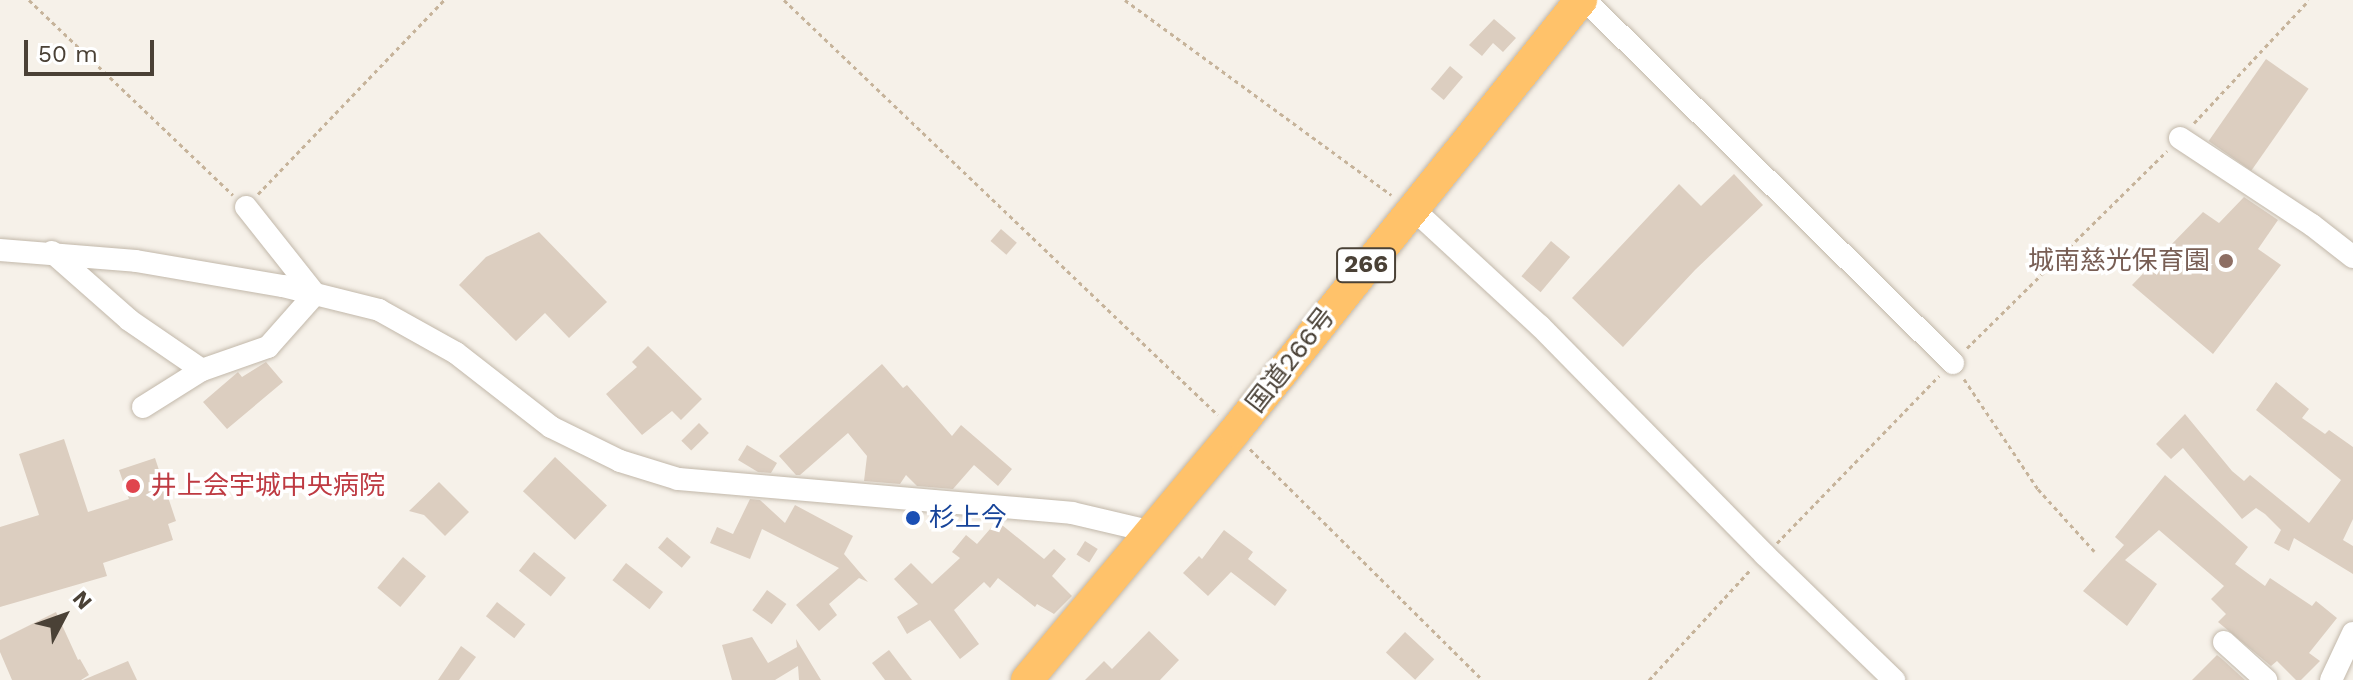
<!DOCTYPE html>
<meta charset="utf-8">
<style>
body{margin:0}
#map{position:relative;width:2353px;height:680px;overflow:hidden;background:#f6f1e9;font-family:"Work Sans","Noto Sans JP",sans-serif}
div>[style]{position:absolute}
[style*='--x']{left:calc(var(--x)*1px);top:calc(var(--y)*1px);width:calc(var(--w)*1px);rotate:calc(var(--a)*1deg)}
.building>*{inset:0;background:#dccec0;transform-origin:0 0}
.path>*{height:3px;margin-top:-1.5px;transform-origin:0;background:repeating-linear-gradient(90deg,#c6b39a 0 4px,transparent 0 8px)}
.roads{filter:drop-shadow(0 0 2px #c2b8aa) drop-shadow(0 0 2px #c2b8aa)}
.minor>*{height:22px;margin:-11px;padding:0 11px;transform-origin:11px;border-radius:11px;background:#fff}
.highway>*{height:32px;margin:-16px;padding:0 16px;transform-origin:16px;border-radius:16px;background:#ffc26a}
.dots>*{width:22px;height:22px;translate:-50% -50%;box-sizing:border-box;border:4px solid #fff;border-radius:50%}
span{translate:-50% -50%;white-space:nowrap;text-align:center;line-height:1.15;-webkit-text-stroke:7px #fff;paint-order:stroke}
.shield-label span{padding:2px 6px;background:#fff;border:2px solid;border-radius:6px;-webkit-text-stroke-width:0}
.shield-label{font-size:24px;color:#4a4136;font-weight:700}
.education-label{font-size:26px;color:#785e54}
.right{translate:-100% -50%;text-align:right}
.street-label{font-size:26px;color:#4a4136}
.health-label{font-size:26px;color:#be3a42}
.left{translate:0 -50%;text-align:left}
.transit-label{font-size:26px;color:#164399}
.north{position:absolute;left:24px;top:576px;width:80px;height:80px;-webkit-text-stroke:6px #fff;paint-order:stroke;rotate:49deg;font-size:22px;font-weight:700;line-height:32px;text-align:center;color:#4a4136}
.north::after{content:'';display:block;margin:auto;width:28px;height:36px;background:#4a4136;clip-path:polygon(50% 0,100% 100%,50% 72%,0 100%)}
.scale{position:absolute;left:24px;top:40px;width:130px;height:36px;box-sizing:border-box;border:4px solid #4a4136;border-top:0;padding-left:10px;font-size:24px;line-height:28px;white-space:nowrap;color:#4a4136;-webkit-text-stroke:6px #fff;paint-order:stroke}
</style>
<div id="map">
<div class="building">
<div style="clip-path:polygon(1494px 19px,1516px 38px,1503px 52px,1493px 43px,1482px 56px,1469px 45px)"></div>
<div style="left:2266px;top:59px;width:52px;height:100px;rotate:35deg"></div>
<div style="left:1450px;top:66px;width:17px;height:30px;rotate:40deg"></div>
<div style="clip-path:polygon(1734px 174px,1763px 205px,1695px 270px,1623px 347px,1572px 298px,1679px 184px,1701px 206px)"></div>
<div style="clip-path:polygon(2244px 197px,2278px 220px,2258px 249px,2281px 265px,2213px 354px,2132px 285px,2203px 212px,2219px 223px)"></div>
<div style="left:1001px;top:229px;width:21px;height:16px;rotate:41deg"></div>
<div style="clip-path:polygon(539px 232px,607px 302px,569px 338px,545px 313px,516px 341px,459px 285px,486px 257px)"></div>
<div style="left:1551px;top:241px;width:25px;height:46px;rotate:40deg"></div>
<div style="clip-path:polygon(648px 346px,702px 399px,681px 420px,672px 411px,642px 435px,606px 394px,637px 367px,632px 362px)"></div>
<div style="clip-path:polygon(266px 362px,283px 382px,227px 429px,203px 402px,238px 372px,242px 377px)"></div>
<div style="clip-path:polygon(882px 364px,903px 388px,907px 385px,952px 436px,961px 425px,1012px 469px,998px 486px,974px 465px,953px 489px,917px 486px,906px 475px,900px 484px,864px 481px,867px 456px,848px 433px,800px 475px,796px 475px,779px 456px)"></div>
<div style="clip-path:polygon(2276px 382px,2309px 409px,2302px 418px,2325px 434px,2329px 430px,2353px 447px,2353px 519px,2343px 540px,2353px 546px,2353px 574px,2294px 538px,2289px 551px,2274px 543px,2281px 530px,2265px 514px,2256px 508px,2242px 519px,2183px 448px,2171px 459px,2156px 444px,2185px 414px,2232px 471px,2244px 481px,2250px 475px,2309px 523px,2341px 480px,2256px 410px)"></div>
<div style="left:699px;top:423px;width:14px;height:25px;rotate:45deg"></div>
<div style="clip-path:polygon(64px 439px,88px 512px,129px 499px,119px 470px,155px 458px,176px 521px,168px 524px,173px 540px,103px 563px,107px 576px,0 607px,0 527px,39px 515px,19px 454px)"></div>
<div style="clip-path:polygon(747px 445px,777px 463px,771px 473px,758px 472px,738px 460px)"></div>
<div style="left:555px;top:457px;width:71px;height:47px;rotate:43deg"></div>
<div style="clip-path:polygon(2165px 475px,2248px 547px,2235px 564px,2265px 586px,2270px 578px,2312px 606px,2316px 601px,2337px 618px,2309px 653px,2320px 661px,2301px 680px,2296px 680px,2277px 661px,2271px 666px,2218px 622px,2226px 614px,2211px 599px,2224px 586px,2159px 530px,2125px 560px,2157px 584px,2127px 626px,2083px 591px,2124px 545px,2115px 537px)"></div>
<div style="clip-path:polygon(439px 482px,469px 512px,445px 536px,424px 515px,409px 511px)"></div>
<div style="clip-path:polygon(750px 499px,760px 500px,785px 523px,795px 505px,853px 536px,844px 554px,868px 582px,859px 578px,829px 604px,837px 615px,819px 631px,796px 605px,839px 568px,762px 529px,750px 559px,710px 543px,717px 527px,733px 534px)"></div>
<div style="clip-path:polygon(997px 521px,1044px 559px,1054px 549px,1066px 559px,1052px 576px,1072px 596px,1054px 614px,1037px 604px,1035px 607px,998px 578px,990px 588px,984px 582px,954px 610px,979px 644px,960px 659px,930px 620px,907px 634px,897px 617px,918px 604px,894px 579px,911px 563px,932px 584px,960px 558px,952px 552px,966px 535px,977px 544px)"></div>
<div style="clip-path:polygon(1224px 530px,1253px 552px,1248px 559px,1287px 590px,1275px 606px,1231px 572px,1208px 596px,1183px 573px,1199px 556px,1202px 559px)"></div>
<div style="left:667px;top:537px;width:31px;height:14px;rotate:40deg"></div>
<div style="left:1085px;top:541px;width:15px;height:16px;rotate:32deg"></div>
<div style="left:534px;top:552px;width:41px;height:24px;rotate:39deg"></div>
<div style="left:403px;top:557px;width:30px;height:40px;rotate:40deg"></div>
<div style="left:626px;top:563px;width:47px;height:22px;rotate:38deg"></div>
<div style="left:767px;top:590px;width:24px;height:25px;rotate:36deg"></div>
<div style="left:497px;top:602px;width:36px;height:18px;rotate:38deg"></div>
<div style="clip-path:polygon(56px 612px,78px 660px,80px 659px,89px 675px,81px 680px,12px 680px,0 652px,0 640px)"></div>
<div style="clip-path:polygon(1149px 631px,1179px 660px,1160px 680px,1085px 680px,1104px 661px,1112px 669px)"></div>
<div style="left:1405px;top:632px;width:40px;height:28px;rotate:43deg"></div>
<div style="clip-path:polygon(752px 637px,768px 663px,797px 647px,796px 639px,821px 680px,799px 680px,798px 666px,775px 680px,732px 680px,722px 645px)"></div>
<div style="clip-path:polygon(461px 646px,476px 657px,459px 680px,438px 680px)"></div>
<div style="clip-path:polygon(889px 650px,912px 680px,885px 680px,872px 663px)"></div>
<div style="clip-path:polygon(2217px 655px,2222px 659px,2245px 680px,2192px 680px)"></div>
<div style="clip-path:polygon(128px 661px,137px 680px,83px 680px)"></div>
</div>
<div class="path">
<div style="--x:29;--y:0;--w:282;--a:43.7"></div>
<div style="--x:784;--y:0;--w:600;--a:43.72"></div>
<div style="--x:1125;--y:0;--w:330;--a:36.2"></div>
<div style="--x:2194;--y:123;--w:168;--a:-46.9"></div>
<div style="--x:258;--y:194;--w:269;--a:-46.2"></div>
<div style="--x:1967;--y:348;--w:281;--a:-44.6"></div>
<div style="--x:1964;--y:379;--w:133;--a:56.1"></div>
<div style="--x:2038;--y:489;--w:84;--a:47.9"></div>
<div style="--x:1250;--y:449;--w:328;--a:44.8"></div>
<div style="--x:1777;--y:543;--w:233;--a:-45.9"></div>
<div style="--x:1649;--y:680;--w:152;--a:-47.4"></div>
</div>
<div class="roads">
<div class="minor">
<div style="--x:1585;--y:0;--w:517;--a:44.61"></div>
<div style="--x:2180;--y:138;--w:158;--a:33.4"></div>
<div style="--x:2312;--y:225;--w:52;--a:38"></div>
<div style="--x:1412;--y:208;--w:174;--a:42.7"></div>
<div style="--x:1540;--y:326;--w:321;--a:45.5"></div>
<div style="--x:1765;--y:555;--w:180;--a:44.1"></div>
<div style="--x:0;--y:250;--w:136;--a:4.6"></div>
<div style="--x:136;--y:261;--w:149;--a:9.7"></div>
<div style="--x:283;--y:286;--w:99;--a:14"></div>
<div style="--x:379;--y:310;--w:88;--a:29.2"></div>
<div style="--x:456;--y:353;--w:120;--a:37.9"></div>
<div style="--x:551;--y:427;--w:77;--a:26.2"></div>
<div style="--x:620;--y:461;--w:61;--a:17.2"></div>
<div style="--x:678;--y:479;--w:395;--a:4.9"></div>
<div style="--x:1072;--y:513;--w:83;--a:13.2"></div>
<div style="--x:52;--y:252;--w:103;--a:41.4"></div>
<div style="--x:129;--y:320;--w:88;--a:34.4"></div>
<div style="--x:143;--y:407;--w:70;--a:-32.1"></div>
<div style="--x:202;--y:370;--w:70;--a:-19.2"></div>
<div style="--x:268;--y:347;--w:71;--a:-48.4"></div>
<div style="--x:315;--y:294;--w:111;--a:-128.4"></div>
<div style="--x:2224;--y:642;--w:57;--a:42.1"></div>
<div style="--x:2331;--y:680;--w:52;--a:-64.9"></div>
</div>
<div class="highway">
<div style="--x:1027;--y:680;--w:324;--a:-50.1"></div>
<div style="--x:1235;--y:431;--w:553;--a:-51.24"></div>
</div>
</div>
<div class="dots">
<div style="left:2226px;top:261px;background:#8d6e63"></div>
<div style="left:133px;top:486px;background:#e0444e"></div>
<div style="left:913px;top:518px;background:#1a4fb4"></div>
</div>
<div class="shield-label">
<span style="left:1366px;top:265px">266</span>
</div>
<div class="education-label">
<span class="right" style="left:2210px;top:261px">城南慈光保育園</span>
</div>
<div class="street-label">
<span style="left:1291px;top:360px;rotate:-52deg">国道266号</span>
</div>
<div class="health-label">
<span class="left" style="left:151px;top:486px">井上会宇城中央病院</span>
</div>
<div class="transit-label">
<span class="left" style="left:929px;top:518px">杉上今</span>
</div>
<div class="north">N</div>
<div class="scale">50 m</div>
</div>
